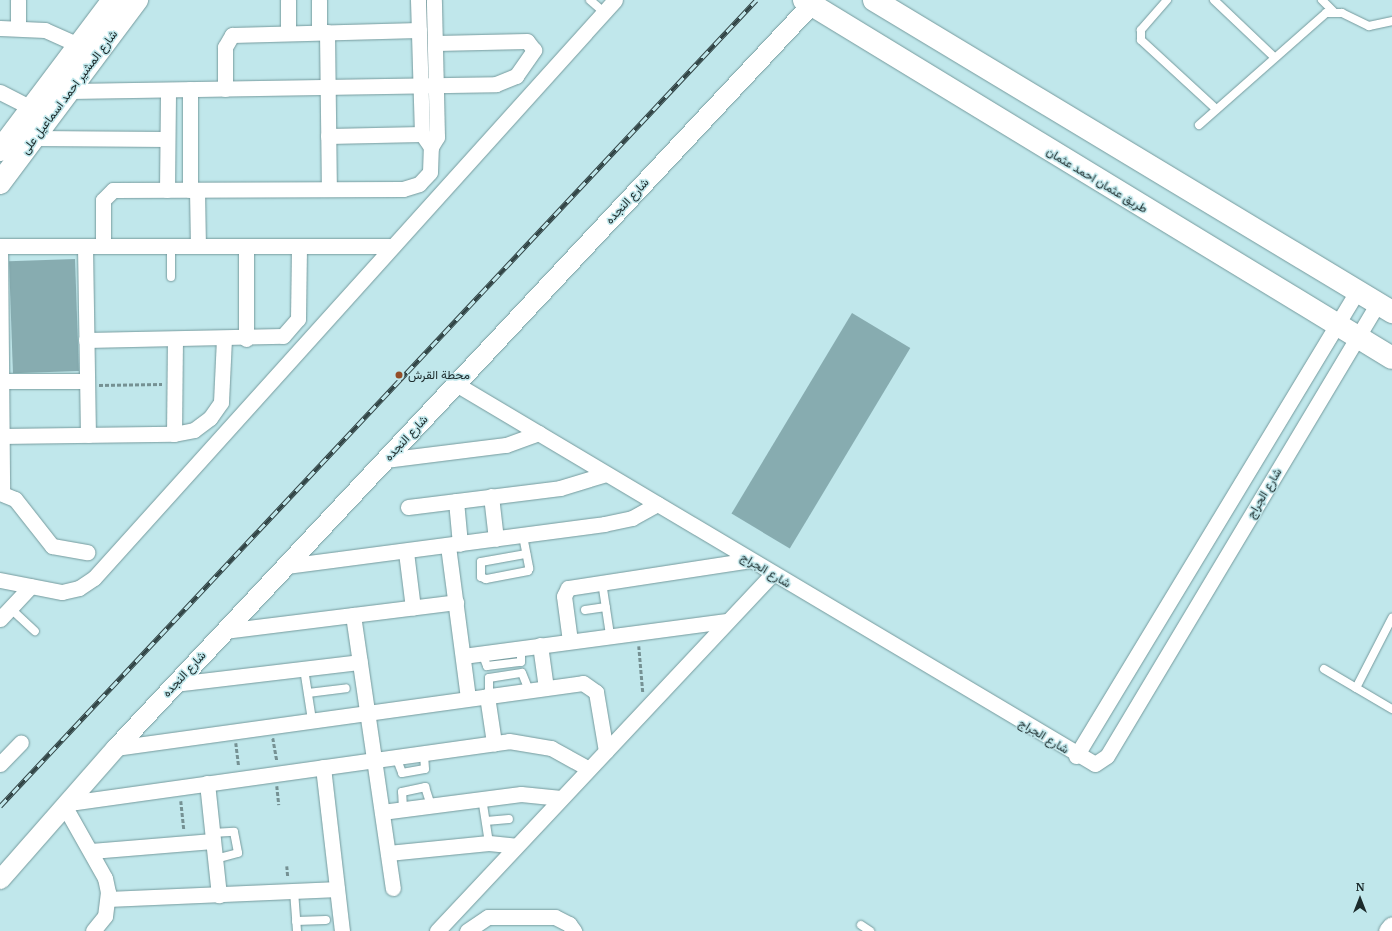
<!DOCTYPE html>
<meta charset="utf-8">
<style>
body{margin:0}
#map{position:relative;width:1392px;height:931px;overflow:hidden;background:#c0e7eb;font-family:Merriweather,Vazirmatn,serif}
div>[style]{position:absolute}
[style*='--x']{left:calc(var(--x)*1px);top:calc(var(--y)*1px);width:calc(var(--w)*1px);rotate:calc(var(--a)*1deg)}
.building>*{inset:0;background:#87acb0;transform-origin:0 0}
.path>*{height:2.5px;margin-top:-1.25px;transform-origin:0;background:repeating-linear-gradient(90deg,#759193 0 4px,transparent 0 6px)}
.roads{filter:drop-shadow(0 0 1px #759a9d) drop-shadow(0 0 1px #759a9d)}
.service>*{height:8px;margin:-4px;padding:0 4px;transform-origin:4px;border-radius:4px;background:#fff}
.minor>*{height:15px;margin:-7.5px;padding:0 7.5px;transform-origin:7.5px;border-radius:7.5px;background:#fff}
.tertiary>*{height:19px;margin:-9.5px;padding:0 9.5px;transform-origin:9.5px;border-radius:9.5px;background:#fff}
.primary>*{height:22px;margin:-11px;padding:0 11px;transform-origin:11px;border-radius:11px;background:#fff}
.rail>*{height:4.5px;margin-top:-2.25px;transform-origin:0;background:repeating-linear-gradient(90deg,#c0e7eb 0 9px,#314445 0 18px);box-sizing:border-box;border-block:1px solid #314445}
.dots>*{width:11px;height:11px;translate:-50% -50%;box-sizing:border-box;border:2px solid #c0e7eb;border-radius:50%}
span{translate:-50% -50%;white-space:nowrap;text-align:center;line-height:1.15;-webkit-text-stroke:3px #c0e7eb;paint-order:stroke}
.street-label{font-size:12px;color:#1b2a2b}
.poi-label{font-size:12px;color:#1b2a2b}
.left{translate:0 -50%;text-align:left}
.north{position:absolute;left:1340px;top:879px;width:40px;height:40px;-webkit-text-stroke:3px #c0e7eb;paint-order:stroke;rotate:0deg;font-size:11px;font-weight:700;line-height:16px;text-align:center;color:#1b2a2b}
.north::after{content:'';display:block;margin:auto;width:14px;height:18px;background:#1b2a2b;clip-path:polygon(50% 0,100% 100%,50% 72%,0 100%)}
</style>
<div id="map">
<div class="building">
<div style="left:75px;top:259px;width:112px;height:66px;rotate:88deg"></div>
<div style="left:852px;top:313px;width:68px;height:234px;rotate:31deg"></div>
</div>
<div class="path">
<div style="--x:99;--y:385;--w:63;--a:-0.9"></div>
<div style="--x:639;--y:646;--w:47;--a:85.1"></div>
<div style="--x:273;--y:738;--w:23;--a:80"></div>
<div style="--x:236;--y:743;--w:23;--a:83"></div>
<div style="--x:277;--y:786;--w:19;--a:84"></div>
<div style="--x:181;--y:801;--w:29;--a:84"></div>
<div style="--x:287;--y:866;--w:11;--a:85"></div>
</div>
<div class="roads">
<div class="service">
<div style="--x:590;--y:0;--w:18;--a:41"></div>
<div style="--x:1167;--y:0;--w:40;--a:131"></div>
<div style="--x:1141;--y:30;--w:10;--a:90"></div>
<div style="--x:1141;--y:40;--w:102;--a:42.6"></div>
<div style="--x:1214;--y:0;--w:83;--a:43.5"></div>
<div style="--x:1322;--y:0;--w:17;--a:45"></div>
<div style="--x:1199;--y:125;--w:169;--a:-41.4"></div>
<div style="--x:1326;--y:13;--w:16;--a:0"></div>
<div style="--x:1342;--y:13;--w:30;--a:26"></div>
<div style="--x:1369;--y:26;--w:24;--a:-12"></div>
<div style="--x:171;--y:246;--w:31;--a:90"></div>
<div style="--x:523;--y:536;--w:33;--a:79"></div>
<div style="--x:529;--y:568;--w:3;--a:108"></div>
<div style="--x:528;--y:571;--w:43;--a:169.2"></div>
<div style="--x:486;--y:579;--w:5;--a:-158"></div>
<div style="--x:481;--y:577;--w:15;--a:-90"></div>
<div style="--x:481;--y:562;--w:46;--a:-10.1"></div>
<div style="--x:602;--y:582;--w:54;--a:81.4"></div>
<div style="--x:10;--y:608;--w:34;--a:43"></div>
<div style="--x:585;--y:610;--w:21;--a:-8"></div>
<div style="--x:482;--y:653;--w:14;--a:69"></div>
<div style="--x:487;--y:666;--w:34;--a:-7"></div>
<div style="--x:521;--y:662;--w:14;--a:-90"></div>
<div style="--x:304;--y:669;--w:52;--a:81.1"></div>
<div style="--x:1324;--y:669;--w:79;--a:30.5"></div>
<div style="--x:1356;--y:688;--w:79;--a:-62.8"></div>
<div style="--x:308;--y:693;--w:38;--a:-7"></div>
<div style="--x:489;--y:696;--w:18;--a:-90"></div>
<div style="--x:489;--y:678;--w:33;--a:-9"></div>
<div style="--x:522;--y:673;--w:18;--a:68"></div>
<div style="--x:396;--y:757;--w:17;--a:69"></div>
<div style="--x:402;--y:773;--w:23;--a:-10"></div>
<div style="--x:425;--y:769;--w:16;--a:-94"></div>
<div style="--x:482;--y:798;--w:46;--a:81.2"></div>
<div style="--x:403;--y:809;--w:17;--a:-93"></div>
<div style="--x:402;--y:792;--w:24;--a:-12"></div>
<div style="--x:425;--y:787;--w:19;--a:72"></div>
<div style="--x:486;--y:821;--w:23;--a:-5"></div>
<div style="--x:212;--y:833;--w:22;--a:-3"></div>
<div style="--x:234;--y:832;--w:21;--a:79"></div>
<div style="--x:238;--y:853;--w:24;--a:165"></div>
<div style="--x:294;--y:891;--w:40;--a:85.7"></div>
<div style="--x:296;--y:921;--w:30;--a:-2"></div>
<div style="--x:861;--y:925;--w:11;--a:34"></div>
</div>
<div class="minor">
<div style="--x:18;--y:0;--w:28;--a:90"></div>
<div style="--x:288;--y:0;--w:33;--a:90"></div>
<div style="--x:319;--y:0;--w:32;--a:90"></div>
<div style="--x:418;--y:0;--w:134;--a:88.3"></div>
<div style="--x:422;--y:134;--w:16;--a:55"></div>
<div style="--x:0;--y:28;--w:45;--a:2.5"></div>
<div style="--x:45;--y:30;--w:37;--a:24"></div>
<div style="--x:327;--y:32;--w:157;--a:89.3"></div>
<div style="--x:225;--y:89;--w:42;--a:-90"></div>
<div style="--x:225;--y:47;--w:14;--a:-60"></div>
<div style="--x:232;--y:35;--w:187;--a:-1.5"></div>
<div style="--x:70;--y:91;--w:426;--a:-0.9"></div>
<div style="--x:496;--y:84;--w:22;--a:-22"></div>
<div style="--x:516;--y:76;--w:32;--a:-55"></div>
<div style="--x:534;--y:50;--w:11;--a:-128"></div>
<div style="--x:527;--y:41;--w:91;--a:178.7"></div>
<div style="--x:0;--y:92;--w:35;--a:27"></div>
<div style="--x:328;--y:136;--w:94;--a:-1.2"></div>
<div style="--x:34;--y:138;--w:133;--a:0.4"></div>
<div style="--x:167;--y:190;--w:100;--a:-89.4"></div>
<div style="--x:190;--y:190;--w:101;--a:-90"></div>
<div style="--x:197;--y:190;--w:56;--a:89"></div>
<div style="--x:0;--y:246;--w:393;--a:0"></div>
<div style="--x:0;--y:246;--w:247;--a:89.5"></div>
<div style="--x:85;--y:246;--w:189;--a:89.1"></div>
<div style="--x:103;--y:246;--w:46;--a:-90"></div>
<div style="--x:103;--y:200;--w:14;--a:-45"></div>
<div style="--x:113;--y:190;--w:290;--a:-0.2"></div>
<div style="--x:403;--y:189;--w:17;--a:-17"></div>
<div style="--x:419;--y:184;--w:16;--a:-47"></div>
<div style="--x:430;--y:172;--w:25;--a:-88"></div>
<div style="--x:431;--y:147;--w:12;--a:-59"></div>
<div style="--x:437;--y:137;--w:137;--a:-91.3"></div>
<div style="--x:246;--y:246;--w:93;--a:90"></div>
<div style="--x:86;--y:340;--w:197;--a:-1.2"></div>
<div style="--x:283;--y:336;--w:23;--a:-49"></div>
<div style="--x:298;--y:319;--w:73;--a:-89.2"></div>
<div style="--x:1;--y:381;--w:86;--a:0"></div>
<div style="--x:456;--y:384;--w:743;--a:30.74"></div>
<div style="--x:1095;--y:764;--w:14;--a:-34"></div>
<div style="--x:1107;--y:756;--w:528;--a:-59.11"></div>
<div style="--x:174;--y:434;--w:95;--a:-89.4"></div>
<div style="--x:0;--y:436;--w:174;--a:-0.7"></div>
<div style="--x:174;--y:434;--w:20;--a:-11"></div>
<div style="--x:194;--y:430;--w:20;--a:-37"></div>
<div style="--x:210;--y:418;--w:19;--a:-55"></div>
<div style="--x:221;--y:402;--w:63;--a:-87.3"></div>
<div style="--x:385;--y:460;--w:122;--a:-7.1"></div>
<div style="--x:506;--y:445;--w:35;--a:-20"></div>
<div style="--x:0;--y:493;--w:16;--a:22"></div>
<div style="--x:15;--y:499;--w:60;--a:51.8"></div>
<div style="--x:52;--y:546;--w:36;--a:10"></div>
<div style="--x:491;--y:496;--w:43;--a:83.4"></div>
<div style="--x:456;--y:501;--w:43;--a:84.7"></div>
<div style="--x:408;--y:507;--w:153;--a:-7.1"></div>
<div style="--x:560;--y:488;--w:48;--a:-16.9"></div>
<div style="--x:448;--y:546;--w:153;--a:82.5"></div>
<div style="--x:406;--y:552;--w:56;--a:82.9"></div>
<div style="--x:286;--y:566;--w:321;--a:-7.5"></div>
<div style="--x:604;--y:524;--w:29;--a:-12"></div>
<div style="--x:632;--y:518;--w:29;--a:-29"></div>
<div style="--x:0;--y:580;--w:63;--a:11"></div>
<div style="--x:62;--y:592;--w:17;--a:-13"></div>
<div style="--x:79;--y:588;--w:18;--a:-34"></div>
<div style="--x:94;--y:578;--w:778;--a:-47.97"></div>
<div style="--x:353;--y:615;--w:276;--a:81.7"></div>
<div style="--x:0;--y:619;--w:45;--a:-46.8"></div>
<div style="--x:224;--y:631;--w:234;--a:-7.1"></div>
<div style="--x:570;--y:641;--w:45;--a:-97.6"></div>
<div style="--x:564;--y:596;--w:9;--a:-63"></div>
<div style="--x:568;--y:588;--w:184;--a:-8.7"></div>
<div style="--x:540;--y:645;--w:43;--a:82.1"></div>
<div style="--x:463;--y:656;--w:266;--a:-7.6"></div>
<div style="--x:175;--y:684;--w:186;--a:-6.8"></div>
<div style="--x:487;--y:696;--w:48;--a:81.5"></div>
<div style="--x:115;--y:748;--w:472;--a:-7.9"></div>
<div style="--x:583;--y:683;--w:16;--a:35"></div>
<div style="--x:596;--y:692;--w:60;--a:80.4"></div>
<div style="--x:1076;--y:756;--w:545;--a:-58.82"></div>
<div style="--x:0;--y:764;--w:30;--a:-46"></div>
<div style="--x:323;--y:767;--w:165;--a:83.4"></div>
<div style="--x:207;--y:783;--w:113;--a:83.9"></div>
<div style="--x:69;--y:803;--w:444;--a:-8"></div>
<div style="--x:509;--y:741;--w:43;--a:9.5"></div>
<div style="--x:551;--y:748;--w:43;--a:28.9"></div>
<div style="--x:65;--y:807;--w:81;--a:60.6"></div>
<div style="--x:105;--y:878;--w:14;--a:78"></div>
<div style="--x:108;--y:892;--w:24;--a:97"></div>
<div style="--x:105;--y:916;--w:19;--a:129"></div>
<div style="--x:382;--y:812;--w:140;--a:-7.4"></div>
<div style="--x:521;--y:794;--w:40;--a:5.7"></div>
<div style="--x:91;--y:851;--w:122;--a:-4.7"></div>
<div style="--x:388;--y:853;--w:101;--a:-5.7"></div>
<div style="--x:489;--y:843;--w:27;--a:6"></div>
<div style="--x:109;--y:899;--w:228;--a:-2.5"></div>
<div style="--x:437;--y:931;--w:490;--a:-46.8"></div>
<div style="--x:467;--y:931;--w:25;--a:-34"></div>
<div style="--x:488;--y:917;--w:67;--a:0"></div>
<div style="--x:555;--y:917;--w:16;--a:27"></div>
<div style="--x:569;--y:924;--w:9;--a:54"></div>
</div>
<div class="tertiary">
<div style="--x:0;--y:879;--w:174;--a:-48.7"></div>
<div style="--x:115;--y:748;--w:1024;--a:-46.9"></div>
<div style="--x:1388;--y:931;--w:6;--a:-51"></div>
</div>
<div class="primary">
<div style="--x:804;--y:0;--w:688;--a:31.33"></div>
<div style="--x:874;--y:0;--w:605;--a:31.06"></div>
<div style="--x:0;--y:150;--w:188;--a:-53"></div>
<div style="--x:0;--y:183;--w:229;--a:-53.2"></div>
</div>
</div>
<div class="rail">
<div style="--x:0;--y:806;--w:1105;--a:-46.83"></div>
</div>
<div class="dots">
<div style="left:399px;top:375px;background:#944d27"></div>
</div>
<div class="street-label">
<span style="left:69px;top:92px;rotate:-53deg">شارع المشير احمد اسماعيل على</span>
<span style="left:1097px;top:180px;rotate:31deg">طريق عثمان احمد عثمان</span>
<span style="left:627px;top:201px;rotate:-47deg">شارع النجده</span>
<span style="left:406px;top:438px;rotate:-47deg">شارع النجده</span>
<span style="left:1264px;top:493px;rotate:-59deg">شارع الجراج</span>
<span style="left:766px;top:570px;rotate:31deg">شارع الجراج</span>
<span style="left:184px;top:674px;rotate:-47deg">شارع النجده</span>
<span style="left:1044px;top:736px;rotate:31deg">شارع الجراج</span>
</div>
<div class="poi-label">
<span class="left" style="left:408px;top:375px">محطة القرش</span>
</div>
<div class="north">N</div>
</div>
